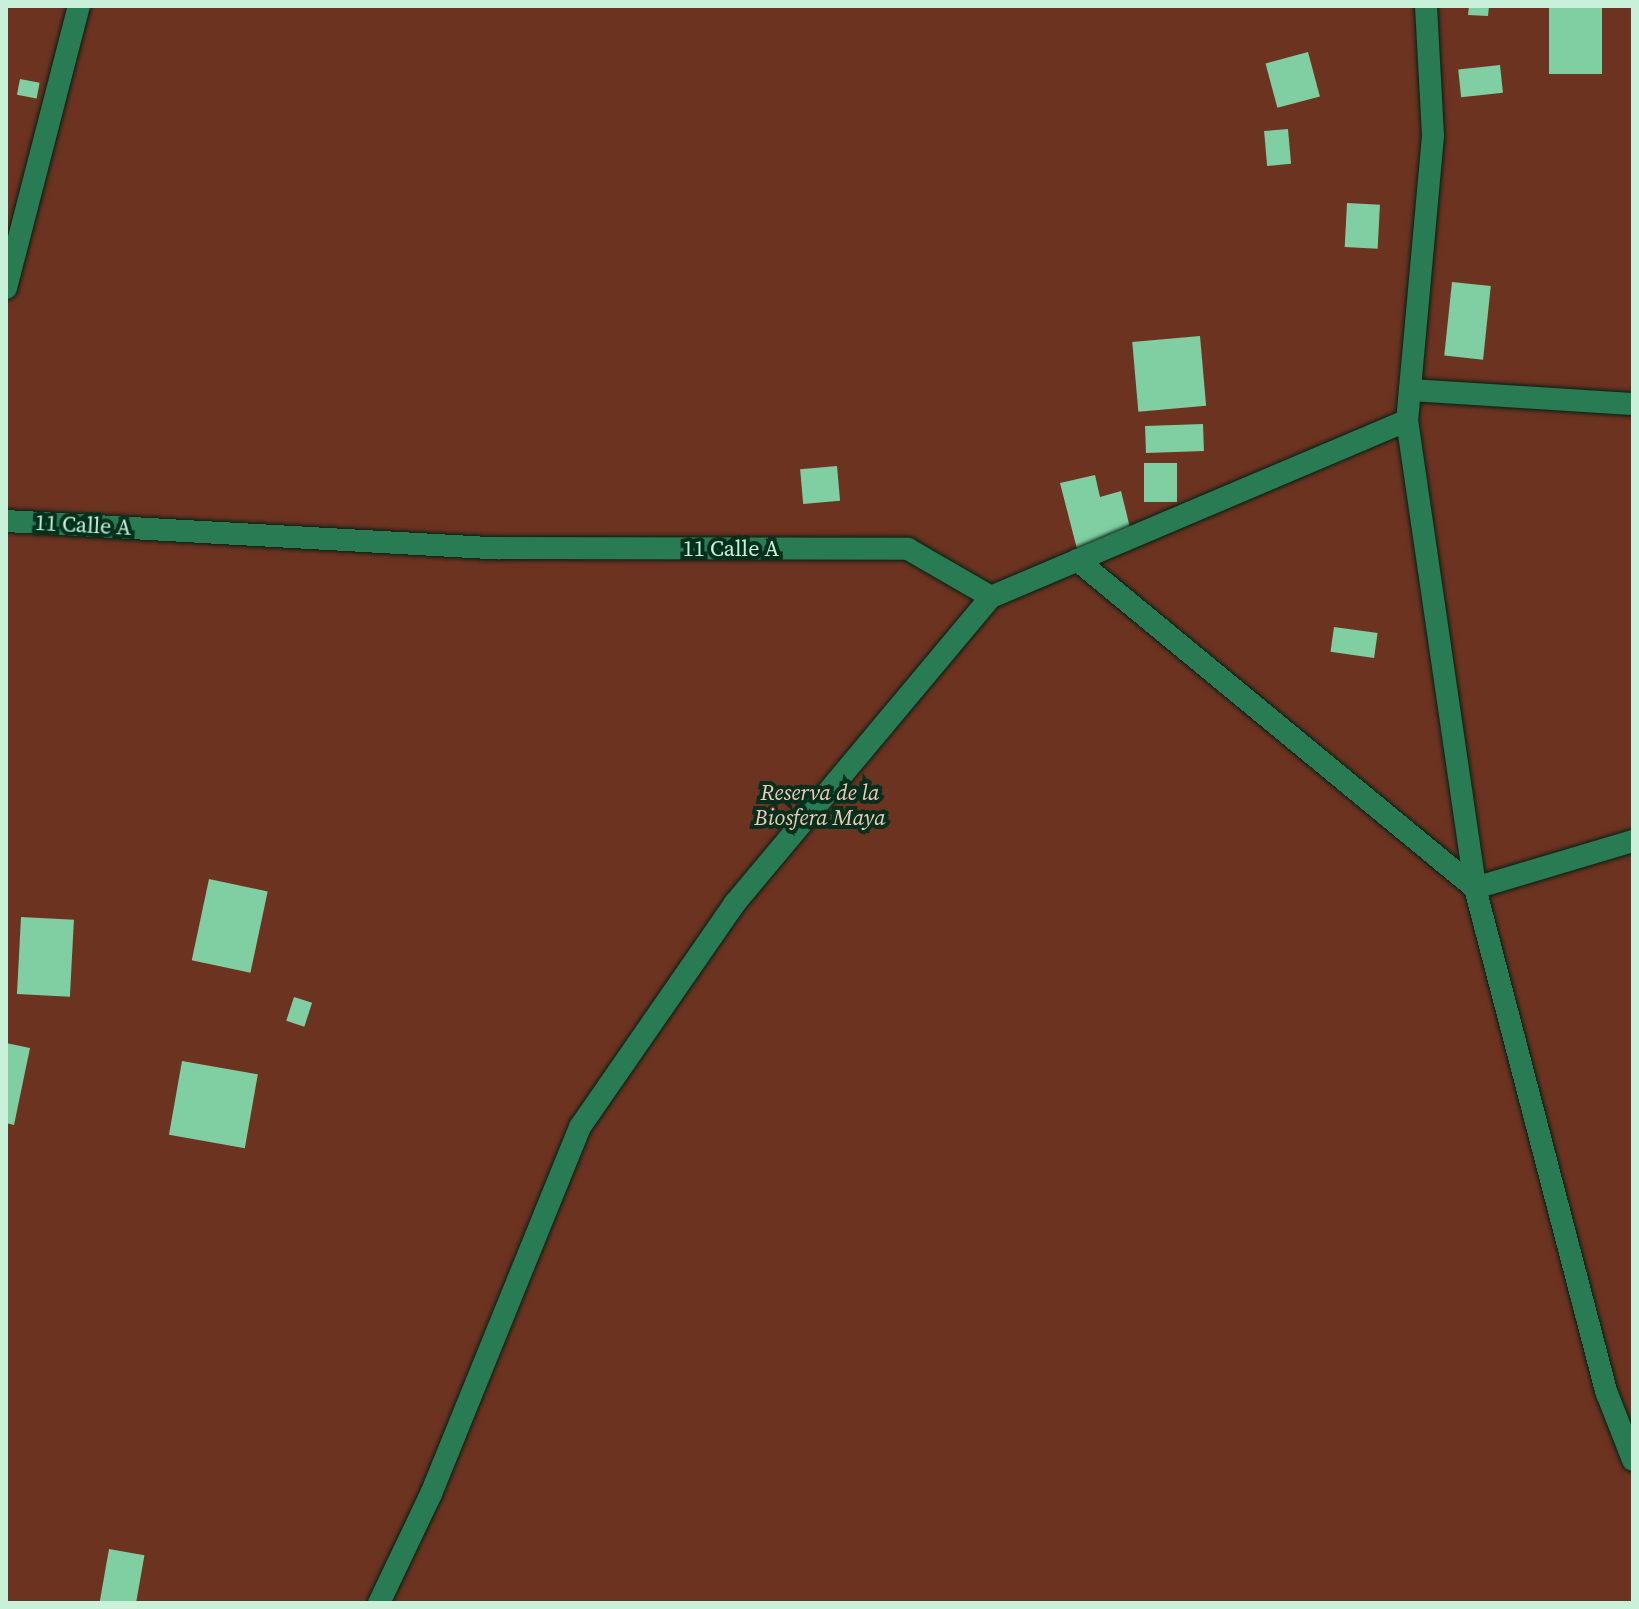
<!DOCTYPE html>
<style>
body{margin:0}
#map{position:relative;width:1639px;height:1609px;overflow:hidden;background:#0f3b26;font-family:"Source Serif 4",serif}
div>[style]{position:absolute}
[style*='--x']{left:calc(var(--x)*1px);top:calc(var(--y)*1px);width:calc(var(--w)*1px);rotate:calc(var(--a)*1deg)}
.green>*{inset:0;background:#6d3321;transform-origin:0 0}
.building>*{inset:0;background:#7fcfa2;transform-origin:0 0}
.roads{filter:drop-shadow(0 0 2px #061f12) drop-shadow(0 0 2px #061f12)}
.minor>*{height:22px;margin:-11px;padding:0 11px;transform-origin:11px;border-radius:11px;background:#287b53}
span{translate:-50% -50%;white-space:nowrap;text-align:center;line-height:1.15;-webkit-text-stroke:8px #02301c;paint-order:stroke}
.street-label{font-size:22px;color:#c9f0d8}
.park-label{font-size:22px;color:#f6c8b9;font-style:italic}
.frame{position:absolute;inset:0;border:8px solid #c9f0d8;pointer-events:none}
</style>
<div id="map">
<div class="green">
<div style="left:6px;top:6px;width:1627px;height:1597px"></div>
</div>
<div class="building">
<div style="clip-path:polygon(1469px 6px,1489px 6px,1488px 16px,1468px 15px)"></div>
<div style="left:1549px;top:6px;width:53px;height:68px"></div>
<div style="left:1308px;top:52px;width:46px;height:44px;rotate:75deg"></div>
<div style="left:1500px;top:65px;width:28px;height:42px;rotate:84deg"></div>
<div style="left:20px;top:79px;width:20px;height:16px;rotate:11deg"></div>
<div style="left:1288px;top:129px;width:35px;height:24px;rotate:85deg"></div>
<div style="left:1347px;top:203px;width:33px;height:44px;rotate:3deg"></div>
<div style="left:1452px;top:282px;width:39px;height:74px;rotate:6deg"></div>
<div style="left:1200px;top:336px;width:70px;height:68px;rotate:85deg"></div>
<div style="left:1203px;top:424px;width:27px;height:58px;rotate:88deg"></div>
<div style="left:1144px;top:463px;width:33px;height:39px"></div>
<div style="left:837px;top:466px;width:35px;height:37px;rotate:85deg"></div>
<div style="clip-path:polygon(1095px 475px,1100px 497px,1121px 491px,1132px 536px,1077px 549px,1060px 483px)"></div>
<div style="left:1334px;top:627px;width:44px;height:25px;rotate:8deg"></div>
<div style="left:209px;top:879px;width:60px;height:83px;rotate:12deg"></div>
<div style="left:21px;top:917px;width:53px;height:77px;rotate:3deg"></div>
<div style="left:294px;top:997px;width:19px;height:25px;rotate:18deg"></div>
<div style="clip-path:polygon(6px 1043px,30px 1048px,14px 1125px,6px 1123px)"></div>
<div style="left:182px;top:1061px;width:77px;height:75px;rotate:10deg"></div>
<div style="left:109px;top:1549px;width:36px;height:54px;rotate:10deg"></div>
</div>
<div class="roads">
<div class="minor">
<div style="--x:1426;--y:6;--w:130;--a:86.9"></div>
<div style="--x:1433;--y:136;--w:285;--a:95.2"></div>
<div style="--x:1407;--y:420;--w:473;--a:81.7"></div>
<div style="--x:1475;--y:888;--w:520;--a:75.4"></div>
<div style="--x:1606;--y:1391;--w:74;--a:68.6"></div>
<div style="--x:6;--y:288;--w:291;--a:-75.5"></div>
<div style="--x:1410;--y:390;--w:223;--a:3.6"></div>
<div style="--x:6;--y:521;--w:491;--a:3.2"></div>
<div style="--x:496;--y:548;--w:412;--a:0.1"></div>
<div style="--x:908;--y:549;--w:96;--a:30"></div>
<div style="--x:991;--y:597;--w:452;--a:-23"></div>
<div style="--x:1077;--y:560;--w:516;--a:39.49"></div>
<div style="--x:1475;--y:888;--w:165;--a:-16.6"></div>
<div style="--x:379;--y:1603;--w:121;--a:-64.5"></div>
<div style="--x:431;--y:1494;--w:396;--a:-67.9"></div>
<div style="--x:580;--y:1127;--w:272;--a:-55.3"></div>
<div style="--x:735;--y:903;--w:399;--a:-50.1"></div>
</div>
</div>
<div class="street-label">
<span style="left:83px;top:525px;rotate:3deg">11 Calle A</span>
<span style="left:731px;top:549px">11 Calle A</span>
</div>
<div class="park-label">
<span style="left:820px;top:805px">Reserva de la<br>Biosfera Maya</span>
</div>
<div class="frame"></div>
</div>
